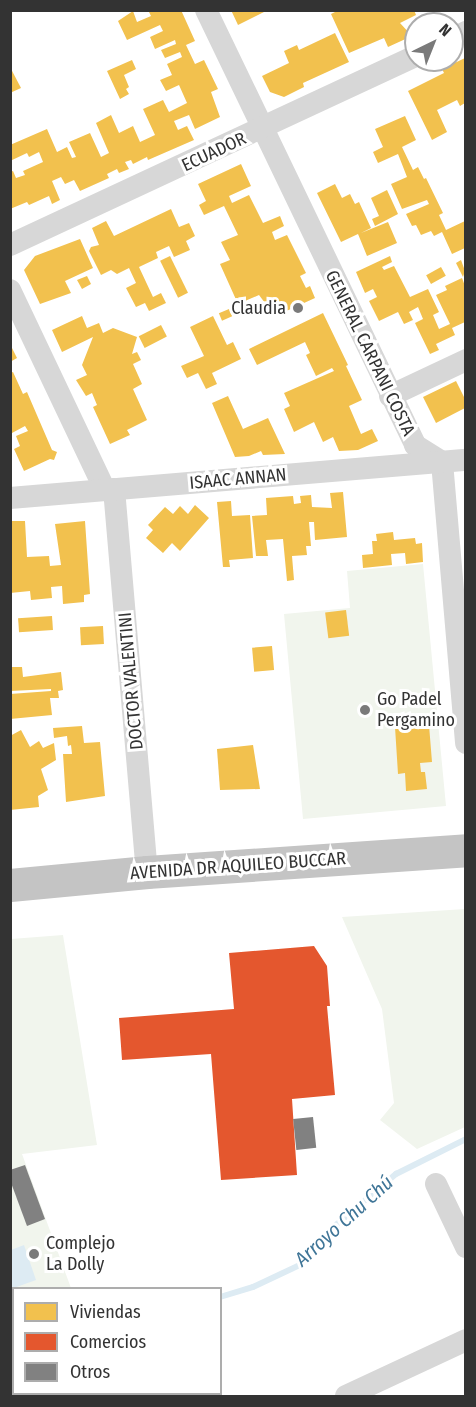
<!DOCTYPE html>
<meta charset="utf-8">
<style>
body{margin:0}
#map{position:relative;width:476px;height:1407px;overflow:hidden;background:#fff;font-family:"Fira Sans Condensed",sans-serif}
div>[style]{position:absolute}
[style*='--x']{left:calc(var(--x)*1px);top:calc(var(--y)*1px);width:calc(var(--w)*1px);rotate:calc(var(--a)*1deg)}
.green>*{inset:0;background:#f1f5ed}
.water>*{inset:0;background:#ddebf3}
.homes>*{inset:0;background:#f2c14e;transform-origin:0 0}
.shops>*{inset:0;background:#e4572e}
.stream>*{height:6px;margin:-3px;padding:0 3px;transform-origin:3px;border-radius:3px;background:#ddebf3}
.building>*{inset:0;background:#818181;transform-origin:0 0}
.minor>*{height:22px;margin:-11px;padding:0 11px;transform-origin:11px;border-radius:11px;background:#d7d7d7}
.highway>*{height:33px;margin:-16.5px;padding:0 16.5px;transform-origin:16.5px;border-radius:16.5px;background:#c4c4c4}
.dots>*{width:16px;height:16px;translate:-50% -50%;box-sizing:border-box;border:3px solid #fff;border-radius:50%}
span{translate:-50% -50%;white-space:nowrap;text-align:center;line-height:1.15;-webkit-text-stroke:6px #fff;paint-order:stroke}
.street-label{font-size:18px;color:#333}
.poi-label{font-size:18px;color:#333}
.right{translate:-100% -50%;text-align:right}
.left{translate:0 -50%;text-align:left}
.water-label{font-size:20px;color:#3f7597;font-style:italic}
.frame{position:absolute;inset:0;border:12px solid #333;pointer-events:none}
.legend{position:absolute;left:12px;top:1287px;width:210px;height:108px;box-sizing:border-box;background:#fff;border:2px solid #adadad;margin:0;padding:8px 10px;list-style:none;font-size:18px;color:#333}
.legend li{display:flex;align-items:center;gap:12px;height:30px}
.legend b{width:30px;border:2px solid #adadad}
.north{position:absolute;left:404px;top:12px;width:60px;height:60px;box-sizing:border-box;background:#fff;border:2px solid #adadad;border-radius:50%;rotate:43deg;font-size:16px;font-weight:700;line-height:24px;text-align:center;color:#333}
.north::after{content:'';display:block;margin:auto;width:21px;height:27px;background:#7a7a7a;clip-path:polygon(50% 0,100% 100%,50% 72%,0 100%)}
</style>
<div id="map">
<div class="green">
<div style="clip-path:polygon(423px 564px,446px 806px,303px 819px,284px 614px,350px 608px,347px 571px)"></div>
<div style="clip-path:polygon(465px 909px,465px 1127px,417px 1149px,380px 1120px,394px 1103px,382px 1009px,342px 917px)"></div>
<div style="clip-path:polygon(63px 935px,97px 1145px,22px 1154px,71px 1288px,14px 1288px,13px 1331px,11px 1332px,11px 939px)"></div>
</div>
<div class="water">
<div style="clip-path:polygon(24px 1245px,36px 1280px,11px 1289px,11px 1250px)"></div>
</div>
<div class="homes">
<div style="clip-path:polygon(148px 10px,181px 10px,195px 41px,186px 45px,195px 64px,204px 60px,218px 89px,211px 92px,220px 117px,195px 129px,189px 115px,174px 121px,178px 130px,187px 126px,194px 140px,148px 160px,147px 157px,133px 164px,131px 160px,125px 162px,129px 169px,119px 173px,117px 169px,107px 174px,109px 178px,80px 191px,74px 180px,65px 184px,61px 177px,52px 181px,60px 200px,52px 204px,49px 196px,29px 205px,27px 202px,10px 209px,10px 172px,13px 171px,16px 178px,25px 175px,23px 171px,43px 162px,39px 152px,29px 157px,27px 153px,10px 161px,10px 145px,47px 129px,57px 152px,67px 147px,72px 158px,76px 157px,69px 142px,90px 133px,101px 157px,109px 153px,96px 123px,111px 115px,119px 133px,133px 126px,140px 142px,155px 135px,143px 109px,163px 100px,169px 112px,187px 103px,179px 85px,166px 91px,160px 80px,172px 75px,167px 64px,182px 57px,180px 52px,165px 58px,161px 50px,176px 44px,175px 40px,155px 49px,150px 37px,163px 31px,160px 25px,127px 40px,118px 21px,133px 11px,137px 22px,151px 16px)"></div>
<div style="clip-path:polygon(231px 10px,268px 10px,238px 25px)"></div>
<div style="clip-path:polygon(339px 10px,414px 10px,416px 15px,400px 23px,412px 36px,388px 47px,384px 38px,349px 53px,331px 14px)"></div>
<div style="clip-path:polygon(335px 33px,349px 62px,303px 83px,304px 87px,284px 97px,270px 92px,262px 76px,289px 63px,284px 51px,297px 45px,299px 50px)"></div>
<div style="clip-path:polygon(465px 58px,465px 103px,460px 106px,457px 100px,437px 110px,447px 132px,432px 140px,408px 91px,444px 73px,442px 69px)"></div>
<div style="clip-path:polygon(132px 60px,136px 69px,124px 75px,129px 87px,126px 89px,129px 94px,120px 99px,107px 71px)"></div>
<div style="clip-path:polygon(10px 67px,21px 88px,10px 93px)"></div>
<div style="clip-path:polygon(405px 116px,416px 140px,402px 147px,413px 170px,418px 167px,424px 179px,426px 178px,443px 213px,439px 215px,446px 230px,465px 221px,465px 248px,452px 254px,442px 232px,434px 236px,431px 231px,421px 235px,416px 225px,412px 226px,406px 214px,429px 204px,427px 200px,402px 209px,391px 184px,407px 177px,398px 154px,378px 163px,373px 152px,383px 147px,375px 129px)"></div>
<div style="clip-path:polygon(241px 164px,251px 186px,229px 196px,232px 203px,249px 195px,263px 223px,280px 216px,284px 226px,272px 232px,275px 240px,287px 235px,306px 273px,300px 276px,306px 288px,310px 286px,315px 298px,282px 313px,279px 307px,271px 311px,259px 295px,238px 304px,220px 264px,230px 260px,221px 242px,238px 235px,224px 206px,204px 215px,199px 205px,206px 201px,198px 184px)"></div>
<div style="clip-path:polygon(335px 184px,342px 198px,350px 194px,355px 204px,359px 202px,371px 228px,361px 233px,388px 222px,397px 243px,367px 256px,358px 234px,341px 242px,317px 193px)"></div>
<div style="clip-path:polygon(387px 190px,398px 214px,375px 226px,372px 219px,379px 216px,371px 198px)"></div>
<div style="clip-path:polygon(171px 209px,179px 227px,189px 223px,195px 236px,186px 241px,190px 250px,174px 257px,169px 246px,156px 252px,158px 258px,139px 267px,153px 297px,161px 293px,166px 303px,149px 311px,145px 303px,136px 307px,126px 288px,136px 283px,129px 268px,117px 274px,111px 270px,101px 275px,89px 251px,91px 247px,99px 245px,92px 228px,106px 221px,114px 236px)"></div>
<div style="clip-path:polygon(80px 239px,93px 268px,65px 281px,71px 293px,40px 304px,24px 270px,35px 256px)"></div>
<div style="left:170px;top:256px;width:41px;height:11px;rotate:64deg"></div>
<div style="clip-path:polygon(390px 256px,392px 262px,382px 267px,384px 270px,394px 266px,410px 297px,428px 289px,439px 312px,433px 315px,439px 329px,450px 324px,436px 295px,447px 290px,445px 286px,462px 278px,465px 286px,465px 322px,452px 328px,455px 335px,436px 344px,439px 350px,430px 354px,415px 323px,423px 319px,418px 307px,409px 312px,413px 320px,404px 324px,398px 312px,379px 321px,369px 301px,377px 297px,373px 289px,365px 293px,356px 272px)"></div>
<div style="clip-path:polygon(461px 260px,465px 271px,463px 277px,456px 263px)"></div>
<div style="left:441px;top:267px;width:10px;height:17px;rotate:61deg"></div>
<div style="clip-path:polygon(87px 276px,91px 284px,82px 289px,77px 280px)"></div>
<div style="left:229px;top:309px;width:8px;height:11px;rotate:67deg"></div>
<div style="clip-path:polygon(323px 313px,348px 365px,346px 366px,362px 400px,349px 406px,361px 434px,372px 429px,378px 441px,358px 450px,339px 451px,333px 437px,323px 442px,314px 422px,294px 432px,284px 409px,290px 406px,284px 393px,334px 371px,332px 368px,316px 376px,306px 355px,310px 353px,305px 342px,257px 365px,249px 349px)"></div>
<div style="clip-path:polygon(82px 316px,87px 328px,99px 323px,103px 333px,113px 328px,137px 337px,132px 354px,137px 352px,141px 360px,133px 364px,142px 384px,133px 389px,147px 420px,127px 430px,130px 435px,110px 444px,93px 407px,97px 405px,92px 393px,86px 396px,76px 380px,87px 375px,82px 365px,93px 337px,62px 352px,52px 330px)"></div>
<div style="clip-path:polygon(213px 316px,227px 345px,233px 342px,241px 359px,212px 373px,217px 384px,206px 389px,198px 373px,187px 378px,181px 366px,204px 356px,190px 327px)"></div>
<div style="left:161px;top:325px;width:13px;height:25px;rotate:63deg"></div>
<div style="clip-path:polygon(10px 344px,17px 358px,10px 362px)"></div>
<div style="clip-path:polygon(13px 372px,23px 394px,27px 392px,52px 450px,57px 452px,54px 460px,50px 459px,24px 471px,14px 449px,20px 446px,16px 436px,28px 431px,25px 426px,12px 433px,10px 430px,10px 373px)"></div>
<div style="clip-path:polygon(456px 381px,465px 399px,465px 408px,436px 423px,423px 397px)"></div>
<div style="clip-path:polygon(228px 396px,243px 429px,268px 418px,285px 454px,263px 455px,261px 451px,249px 456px,235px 457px,212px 403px)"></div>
<div style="clip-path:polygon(343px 492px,347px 537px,315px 540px,314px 522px,309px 522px,311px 546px,306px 546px,307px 555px,292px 556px,294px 580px,287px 581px,283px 539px,266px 540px,268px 556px,256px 556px,252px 516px,267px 515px,266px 498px,293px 496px,294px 504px,301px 503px,300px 496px,311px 495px,312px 507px,332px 508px,330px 493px)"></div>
<div style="clip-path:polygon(231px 501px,232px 516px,250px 515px,253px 558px,229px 560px,230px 567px,223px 567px,217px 502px)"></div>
<div style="clip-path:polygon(195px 505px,209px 518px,180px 551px,172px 543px,163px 553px,146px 538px,153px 530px,148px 525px,165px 507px,173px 514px,180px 506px,188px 514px)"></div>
<div style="clip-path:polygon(10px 521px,25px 521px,27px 557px,49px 556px,50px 566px,61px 565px,55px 524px,85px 521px,90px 594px,84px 595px,84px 602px,63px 604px,62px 586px,51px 587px,52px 598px,31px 600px,30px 591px,10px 593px)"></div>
<div style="clip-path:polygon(393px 532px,394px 540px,415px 538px,416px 544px,422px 543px,423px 562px,406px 564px,405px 553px,391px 554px,392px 565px,363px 568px,362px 555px,373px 554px,372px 541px,377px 541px,376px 534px)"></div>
<div style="left:346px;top:610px;width:26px;height:21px;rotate:83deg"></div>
<div style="left:52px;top:616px;width:14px;height:34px;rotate:86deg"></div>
<div style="left:103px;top:626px;width:18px;height:23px;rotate:87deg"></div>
<div style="left:272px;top:646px;width:24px;height:20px;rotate:85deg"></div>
<div style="clip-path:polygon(10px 667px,22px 667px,23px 677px,61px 672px,63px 690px,58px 691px,59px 698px,50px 698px,52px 715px,10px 719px,10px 694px,51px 691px,51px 689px,10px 691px)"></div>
<div style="clip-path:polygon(429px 725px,432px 762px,420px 763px,421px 772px,425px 772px,427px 789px,406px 791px,405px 773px,398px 774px,395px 727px)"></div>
<div style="clip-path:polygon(82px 726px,84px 743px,100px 742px,105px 796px,66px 802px,63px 754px,72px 754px,71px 745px,68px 746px,67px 736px,54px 738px,53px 728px)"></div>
<div style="clip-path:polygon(21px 730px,30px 747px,39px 741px,43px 748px,54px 743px,56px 760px,41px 769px,48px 790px,38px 796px,39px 807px,10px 810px,10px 736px)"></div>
<div style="clip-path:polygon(253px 745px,260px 789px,220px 790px,217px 749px)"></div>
</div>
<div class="shops">
<div style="clip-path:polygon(314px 946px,327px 966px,330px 1006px,327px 1006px,335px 1095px,292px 1099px,297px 1175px,221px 1180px,211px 1054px,122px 1060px,119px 1018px,234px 1009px,229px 953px)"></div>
</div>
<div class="stream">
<div style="--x:220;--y:1297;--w:34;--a:-17"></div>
<div style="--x:253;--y:1287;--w:56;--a:-25.2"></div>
<div style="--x:304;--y:1263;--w:50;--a:-49.9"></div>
<div style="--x:336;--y:1225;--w:79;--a:-40.4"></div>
<div style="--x:396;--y:1174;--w:78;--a:-26.6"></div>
<div style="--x:10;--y:1359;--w:4;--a:-14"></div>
</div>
<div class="building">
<div style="left:313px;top:1117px;width:31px;height:20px;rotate:84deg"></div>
<div style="clip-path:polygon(25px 1165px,45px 1219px,27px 1226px,10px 1180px,10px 1170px)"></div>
</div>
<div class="minor">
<div style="--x:206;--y:10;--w:483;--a:64.3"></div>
<div style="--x:415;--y:445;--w:32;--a:32"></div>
<div style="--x:452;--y:39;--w:16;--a:-27"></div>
<div style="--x:10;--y:245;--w:448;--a:-25"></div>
<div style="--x:10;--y:290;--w:221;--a:64.6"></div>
<div style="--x:390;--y:396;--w:84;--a:-25.3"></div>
<div style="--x:442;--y:462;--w:282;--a:85.1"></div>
<div style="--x:114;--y:489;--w:384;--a:85.1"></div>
<div style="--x:10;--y:498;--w:458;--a:-4.8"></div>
<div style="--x:436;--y:1184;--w:70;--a:64.5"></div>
<div style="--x:346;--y:1396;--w:132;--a:-25"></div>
</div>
<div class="highway">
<div style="--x:10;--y:885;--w:138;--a:-5.4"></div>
<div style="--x:147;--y:872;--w:320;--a:-3.9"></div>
</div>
<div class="dots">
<div style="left:298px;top:308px;background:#7a7a7a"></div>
<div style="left:365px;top:710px;background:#7a7a7a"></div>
<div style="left:34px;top:1254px;background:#7a7a7a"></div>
</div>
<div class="street-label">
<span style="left:214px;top:152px;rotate:-25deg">ECUADOR</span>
<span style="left:370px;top:353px;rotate:64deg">GENERAL CARPANI COSTA</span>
<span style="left:238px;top:479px;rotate:-5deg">ISAAC ANNAN</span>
<span style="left:131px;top:681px;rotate:-95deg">DOCTOR VALENTINI</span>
<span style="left:238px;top:866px;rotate:-4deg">AVENIDA DR AQUILEO BUCCAR</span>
</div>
<div class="poi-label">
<span class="right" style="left:286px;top:308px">Claudia</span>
<span class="left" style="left:377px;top:710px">Go Padel<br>Pergamino</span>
<span class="left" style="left:46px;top:1254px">Complejo<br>La Dolly</span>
</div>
<div class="water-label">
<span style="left:344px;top:1221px;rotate:-42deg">Arroyo Chu Chú</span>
</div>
<div class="frame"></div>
<ul class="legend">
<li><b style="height:16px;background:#f2c14e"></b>Viviendas</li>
<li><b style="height:16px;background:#e4572e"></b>Comercios</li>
<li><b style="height:16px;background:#818181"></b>Otros</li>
</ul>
<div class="north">N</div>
</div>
